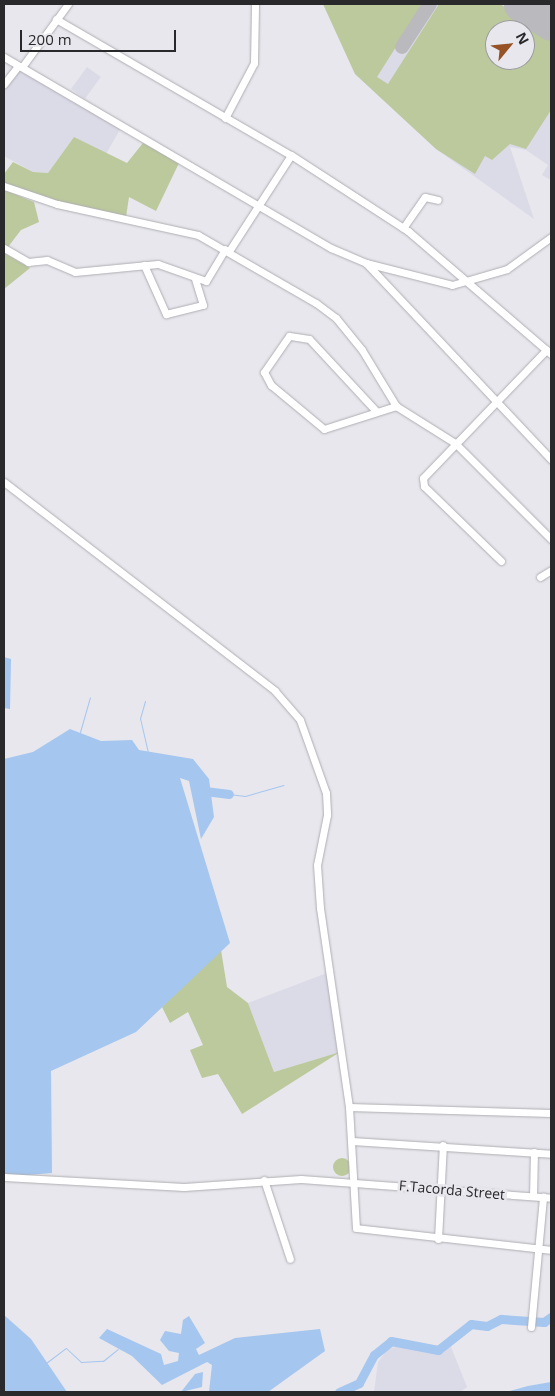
<!DOCTYPE html>
<style>
body{margin:0}
#map{position:relative;width:555px;height:1396px;overflow:hidden;background:#e7e7ed;font-family:"Open Sans",sans-serif}
div>[style]{position:absolute}
[style*='--x']{left:calc(var(--x)*1px);top:calc(var(--y)*1px);width:calc(var(--w)*1px);rotate:calc(var(--a)*1deg)}
.built>*{inset:0;background:#dbdae7;transform-origin:0 0}
.green>*{inset:0;background:#bcc99c}
.round{border-radius:50%}
.water>*{inset:0;background:#a5c6ef}
.stream>*{height:1px;margin:-0.5px;padding:0 0.5px;transform-origin:0.5px;border-radius:0.5px;background:#a5c6ef}
.river>*{height:9px;margin:-4.5px;padding:0 4.5px;transform-origin:4.5px;border-radius:4.5px;background:#a5c6ef}
.taxiway>*{height:14px;margin:-7px;padding:0 7px;transform-origin:7px;border-radius:7px;background:#b9b9be}
.runway>*{height:35px;margin:-17.5px;padding:0 17.5px;transform-origin:17.5px;border-radius:17.5px;background:#b9b9be}
.roads{filter:drop-shadow(0 0 1px #aeaeb3) drop-shadow(0 0 1px #aeaeb3)}
.minor>*{height:7px;margin:-3.5px;padding:0 3.5px;transform-origin:3.5px;border-radius:3.5px;background:#fff}
span{translate:-50% -50%;white-space:nowrap;text-align:center;line-height:1.15;-webkit-text-stroke:5px #e7e7ed;paint-order:stroke}
.street-label{font-size:14px;color:#29292b}
.frame{position:absolute;inset:0;border:5px solid #29292b;pointer-events:none}
.north{position:absolute;left:485px;top:20px;width:50px;height:50px;box-sizing:border-box;background:#e7e7ed;border:1px solid #9b9b9f;border-radius:50%;rotate:62deg;font-size:14px;font-weight:700;line-height:20px;text-align:center;color:#29292b}
.north::after{content:'';display:block;margin:auto;width:18px;height:22px;background:#965125;clip-path:polygon(50% 0,100% 100%,50% 72%,0 100%)}
.scale{position:absolute;left:20px;top:30px;width:156px;height:22px;box-sizing:border-box;border:2px solid #29292b;border-top:0;padding-left:6px;font-size:15px;line-height:18px;white-space:nowrap;color:#29292b;-webkit-text-stroke:4px #e7e7ed;paint-order:stroke}
</style>
<div id="map">
<div class="built">
<div style="clip-path:polygon(evenodd,323px 4px,551px 4px,551px 180px,542px 175px,548px 165px,526px 150px,510px 147px,534px 219px,436px 149px,355px 74px,323px 4px,495px 30px,525px 30px,525px 60px,495px 60px,495px 30px)"></div>
<div style="left:87px;top:67px;width:17px;height:27px;rotate:36deg"></div>
<div style="clip-path:polygon(20px 69px,122px 126px,106px 154px,74px 137px,48px 173px,33px 172px,4px 156px,4px 90px)"></div>
<div style="clip-path:polygon(327px 973px,340px 1052px,274px 1072px,248px 1003px)"></div>
<div style="clip-path:polygon(400px 1345px,438px 1350px,451px 1347px,467px 1387px,460px 1392px,374px 1392px,378px 1362px,387px 1350px)"></div>
</div>
<div class="green">
<div style="clip-path:polygon(evenodd,323px 4px,423px 4px,377px 77px,388px 84px,439px 4px,500px 4px,551px 37px,551px 110px,526px 149px,510px 144px,492px 160px,485px 156px,475px 174px,436px 149px,355px 74px,323px 4px,495px 30px,525px 30px,525px 60px,495px 60px,495px 30px)"></div>
<div style="clip-path:polygon(74px 137px,127px 163px,143px 143px,179px 163px,156px 211px,129px 197px,126px 217px,25px 195px,4px 186px,4px 174px,13px 162px,33px 172px,48px 173px)"></div>
<div style="clip-path:polygon(4px 190px,34px 202px,39px 222px,21px 230px,8px 247px,4px 245px)"></div>
<div style="clip-path:polygon(4px 253px,30px 268px,4px 289px)"></div>
<div style="clip-path:polygon(221px 950px,227px 987px,248px 1003px,274px 1072px,340px 1052px,242px 1114px,218px 1074px,202px 1078px,190px 1050px,203px 1045px,188px 1012px,170px 1023px,162px 1007px)"></div>
<div class="round" style="left:333px;top:1158px;width:18px;height:18px"></div>
</div>
<div class="water">
<div style="clip-path:polygon(4px 657px,11px 659px,10px 709px,4px 708px)"></div>
<div style="clip-path:polygon(70px 729px,101px 741px,132px 740px,139px 750px,193px 759px,209px 779px,214px 817px,201px 839px,189px 781px,180px 778px,230px 943px,136px 1032px,51px 1071px,52px 1173px,4px 1177px,4px 759px,33px 752px)"></div>
<div style="clip-path:polygon(4px 1315px,31px 1339px,67px 1392px,4px 1392px)"></div>
<div style="clip-path:polygon(189px 1316px,205px 1343px,196px 1349px,199px 1355px,235px 1338px,320px 1329px,325px 1351px,268px 1392px,209px 1392px,212px 1365px,207px 1362px,162px 1385px,132px 1356px,99px 1338px,107px 1329px,161px 1354px,164px 1365px,178px 1361px,179px 1353px,169px 1351px,160px 1340px,165px 1331px,181px 1334px,183px 1320px)"></div>
<div style="clip-path:polygon(203px 1372px,202px 1387px,181px 1392px,195px 1374px)"></div>
<div style="clip-path:polygon(551px 1382px,551px 1392px,506px 1392px,528px 1386px)"></div>
</div>
<div class="stream">
<div style="--x:145;--y:701;--w:18;--a:106"></div>
<div style="--x:140;--y:718;--w:35;--a:77"></div>
<div style="--x:80;--y:732;--w:36;--a:-74"></div>
<div style="--x:229;--y:794;--w:16;--a:7"></div>
<div style="--x:245;--y:796;--w:40;--a:-16"></div>
<div style="--x:46;--y:1363;--w:25;--a:-37"></div>
<div style="--x:66;--y:1348;--w:21;--a:43"></div>
<div style="--x:81;--y:1362;--w:22;--a:-3"></div>
<div style="--x:103;--y:1361;--w:19;--a:-39"></div>
</div>
<div class="river">
<div style="--x:201;--y:786;--w:6;--a:51"></div>
<div style="--x:205;--y:791;--w:24;--a:7"></div>
<div style="--x:339;--y:1392;--w:22;--a:-24"></div>
<div style="--x:359;--y:1383;--w:32;--a:-62"></div>
<div style="--x:374;--y:1355;--w:22;--a:-39"></div>
<div style="--x:391;--y:1341;--w:48;--a:10.8"></div>
<div style="--x:438;--y:1350;--w:42;--a:-38.2"></div>
<div style="--x:471;--y:1324;--w:16;--a:7"></div>
<div style="--x:487;--y:1326;--w:16;--a:-27"></div>
<div style="--x:501;--y:1319;--w:43;--a:4"></div>
<div style="--x:544;--y:1322;--w:9;--a:-36"></div>
</div>
<div class="taxiway">
<div style="--x:402;--y:47;--w:51;--a:-56.9"></div>
</div>
<div class="runway">
<div style="--x:521;--y:4;--w:36;--a:32"></div>
</div>
<div class="roads">
<div class="minor">
<div style="--x:56;--y:19;--w:272;--a:30.1"></div>
<div style="--x:291;--y:155;--w:140;--a:33"></div>
<div style="--x:408;--y:231;--w:189;--a:40.7"></div>
<div style="--x:4;--y:57;--w:379;--a:30.3"></div>
<div style="--x:331;--y:248;--w:38;--a:23"></div>
<div style="--x:366;--y:263;--w:89;--a:14.3"></div>
<div style="--x:452;--y:285;--w:57;--a:-16.2"></div>
<div style="--x:507;--y:269;--w:54;--a:-36"></div>
<div style="--x:22;--y:67;--w:78;--a:-53.9"></div>
<div style="--x:4;--y:84;--w:23;--a:-52"></div>
<div style="--x:225;--y:118;--w:62;--a:-62.2"></div>
<div style="--x:254;--y:63;--w:59;--a:-89"></div>
<div style="--x:4;--y:186;--w:56;--a:18.8"></div>
<div style="--x:57;--y:204;--w:144;--a:12.4"></div>
<div style="--x:198;--y:235;--w:136;--a:30"></div>
<div style="--x:316;--y:303;--w:25;--a:37"></div>
<div style="--x:336;--y:318;--w:41;--a:50.9"></div>
<div style="--x:362;--y:350;--w:66;--a:58.7"></div>
<div style="--x:396;--y:406;--w:70;--a:32.1"></div>
<div style="--x:455;--y:443;--w:136;--a:45"></div>
<div style="--x:403;--y:228;--w:38;--a:-55"></div>
<div style="--x:425;--y:197;--w:13;--a:13"></div>
<div style="--x:4;--y:248;--w:28;--a:30"></div>
<div style="--x:28;--y:262;--w:19;--a:-6"></div>
<div style="--x:47;--y:260;--w:30;--a:23"></div>
<div style="--x:75;--y:272;--w:83;--a:-5.5"></div>
<div style="--x:158;--y:264;--w:51;--a:19.5"></div>
<div style="--x:206;--y:281;--w:37;--a:-59"></div>
<div style="--x:229;--y:251;--w:114;--a:-57.1"></div>
<div style="--x:366;--y:263;--w:270;--a:46.7"></div>
<div style="--x:144;--y:265;--w:54;--a:65.8"></div>
<div style="--x:166;--y:314;--w:38;--a:-14"></div>
<div style="--x:203;--y:305;--w:27;--a:-107"></div>
<div style="--x:376;--y:411;--w:98;--a:-132.9"></div>
<div style="--x:309;--y:339;--w:20;--a:-171"></div>
<div style="--x:289;--y:336;--w:44;--a:124.8"></div>
<div style="--x:264;--y:372;--w:15;--a:62"></div>
<div style="--x:271;--y:385;--w:69;--a:39.7"></div>
<div style="--x:324;--y:429;--w:76;--a:-17.7"></div>
<div style="--x:4;--y:482;--w:342;--a:37.6"></div>
<div style="--x:275;--y:691;--w:38;--a:49"></div>
<div style="--x:300;--y:720;--w:77;--a:70.4"></div>
<div style="--x:326;--y:793;--w:22;--a:87"></div>
<div style="--x:327;--y:815;--w:51;--a:101.3"></div>
<div style="--x:317;--y:865;--w:43;--a:86"></div>
<div style="--x:320;--y:908;--w:201;--a:81.7"></div>
<div style="--x:349;--y:1107;--w:121;--a:86.7"></div>
<div style="--x:356;--y:1228;--w:196;--a:6.4"></div>
<div style="--x:501;--y:561;--w:107;--a:-135.8"></div>
<div style="--x:424;--y:486;--w:8;--a:-97"></div>
<div style="--x:423;--y:478;--w:178;--a:-46.1"></div>
<div style="--x:540;--y:577;--w:13;--a:-32"></div>
<div style="--x:349;--y:1107;--w:202;--a:1.7"></div>
<div style="--x:352;--y:1141;--w:199;--a:3.7"></div>
<div style="--x:4;--y:1177;--w:180;--a:3.2"></div>
<div style="--x:184;--y:1187;--w:117;--a:-3.9"></div>
<div style="--x:301;--y:1179;--w:251;--a:4.3"></div>
<div style="--x:264;--y:1180;--w:83;--a:71.8"></div>
<div style="--x:533;--y:1196;--w:44;--a:-88.7"></div>
<div style="--x:438;--y:1239;--w:94;--a:-87"></div>
<div style="--x:531;--y:1327;--w:131;--a:-84.7"></div>
</div>
</div>
<div class="street-label">
<span style="left:452px;top:1190px;rotate:5deg">F.Tacorda Street</span>
</div>
<div class="frame"></div>
<div class="north">N</div>
<div class="scale">200 m</div>
</div>
